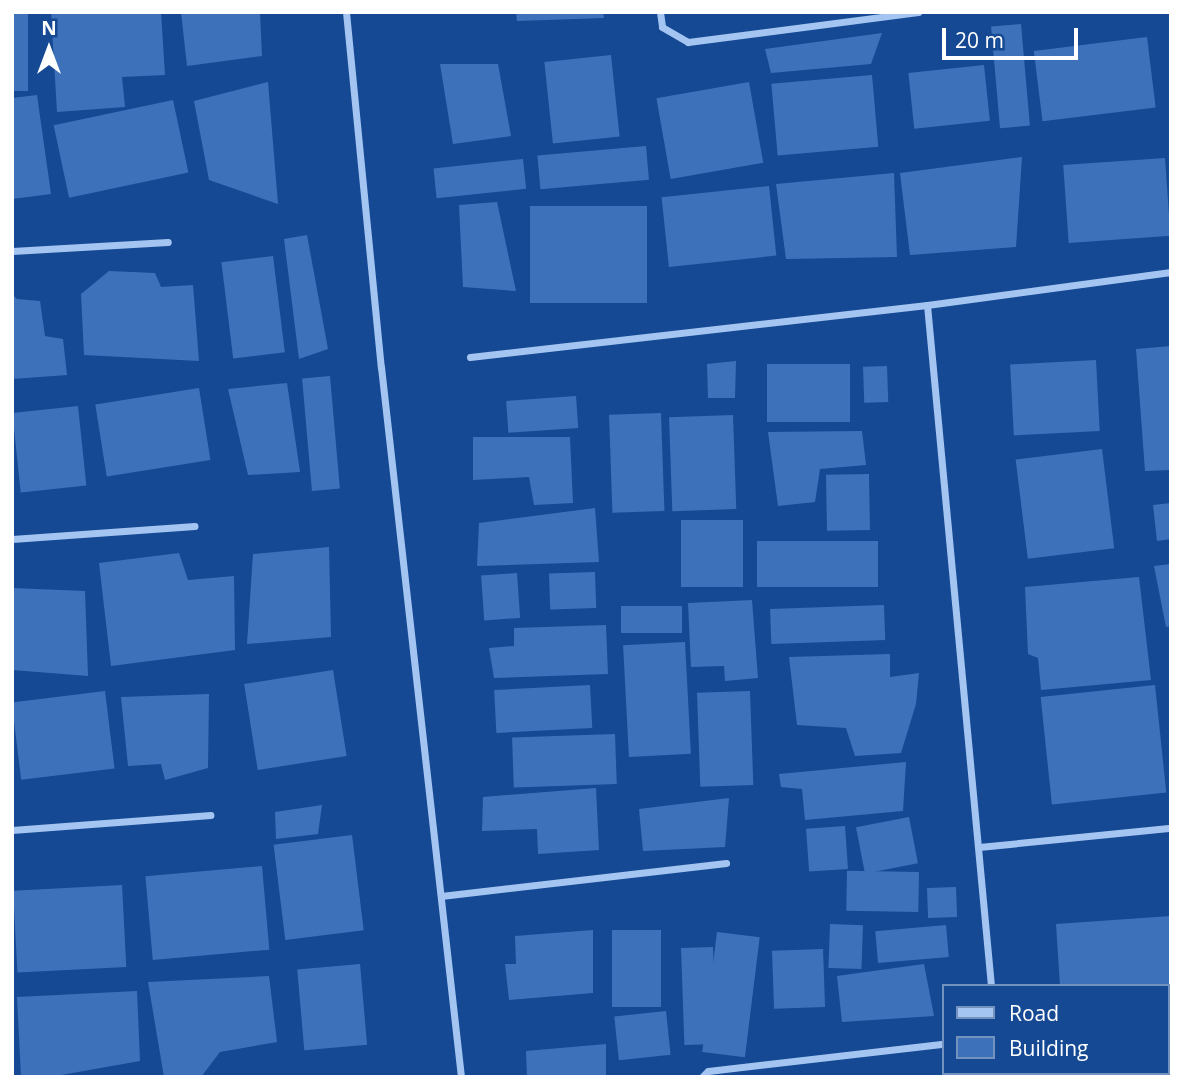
<!DOCTYPE html>
<style>
body{margin:0}
#map{position:relative;width:1183px;height:1089px;overflow:hidden;background:#154993;font-family:"Open Sans",sans-serif}
div>[style]{position:absolute}
[style*='--x']{left:calc(var(--x)*1px);top:calc(var(--y)*1px);width:calc(var(--w)*1px);rotate:calc(var(--a)*1deg)}
.building>*{inset:0;background:#3d72bb;transform-origin:0 0}
.minor>*{height:7px;margin:-3.5px;padding:0 3.5px;transform-origin:3.5px;border-radius:3.5px;background:#a4c5f1}
span{translate:-50% -50%;white-space:nowrap;text-align:center;line-height:1.15;-webkit-text-stroke:7px #154993;paint-order:stroke}
.frame{position:absolute;inset:0;border:14px solid #fff;pointer-events:none}
.legend{position:absolute;left:942px;top:984px;width:228px;height:91px;box-sizing:border-box;background:#154993;border:2px solid #7392be;margin:0;padding:9px 12px;list-style:none;font-size:21px;color:#fff}
.legend li{display:flex;align-items:center;gap:14px;height:35px}
.legend b{width:35px;border:2px solid #7392be}
.north{position:absolute;left:14px;top:14px;width:70px;height:70px;-webkit-text-stroke:5px #154993;paint-order:stroke;rotate:0deg;font-size:19px;font-weight:700;line-height:28px;text-align:center;color:#fff}
.north::after{content:'';display:block;margin:auto;width:24px;height:32px;background:#fff;clip-path:polygon(50% 0,100% 100%,50% 72%,0 100%)}
.scale{position:absolute;left:942px;top:28px;width:136px;height:32px;box-sizing:border-box;border:4px solid #fff;border-top:0;padding-left:9px;font-size:21px;line-height:24px;white-space:nowrap;color:#fff;-webkit-text-stroke:5px #154993;paint-order:stroke}
</style>
<div id="map">
<div class="building">
<div style="left:12px;top:12px;width:16px;height:79px"></div>
<div style="clip-path:polygon(51px 12px,161px 12px,165px 75px,122px 77px,125px 107px,57px 112px)"></div>
<div style="clip-path:polygon(181px 12px,260px 12px,262px 56px,187px 66px)"></div>
<div style="clip-path:polygon(516px 12px,603px 12px,604px 18px,517px 21px)"></div>
<div style="left:1021px;top:24px;width:102px;height:30px;rotate:85deg"></div>
<div style="clip-path:polygon(882px 33px,871px 64px,771px 73px,765px 49px)"></div>
<div style="left:1147px;top:37px;width:71px;height:114px;rotate:83deg"></div>
<div style="left:611px;top:55px;width:82px;height:67px;rotate:84deg"></div>
<div style="clip-path:polygon(440px 64px,498px 64px,511px 136px,453px 144px)"></div>
<div style="left:984px;top:65px;width:56px;height:76px;rotate:84deg"></div>
<div style="left:872px;top:75px;width:72px;height:101px;rotate:85deg"></div>
<div style="clip-path:polygon(268px 82px,278px 204px,209px 180px,194px 101px)"></div>
<div style="left:749px;top:82px;width:82px;height:94px;rotate:80deg"></div>
<div style="clip-path:polygon(37px 95px,51px 194px,12px 199px,12px 98px)"></div>
<div style="left:173px;top:100px;width:74px;height:122px;rotate:78deg"></div>
<div style="left:646px;top:146px;width:34px;height:109px;rotate:85deg"></div>
<div style="clip-path:polygon(1022px 157px,1016px 247px,910px 255px,900px 173px)"></div>
<div style="left:1165px;top:158px;width:78px;height:102px;rotate:86deg"></div>
<div style="left:523px;top:159px;width:30px;height:90px;rotate:84deg"></div>
<div style="clip-path:polygon(894px 173px,897px 257px,786px 259px,776px 184px)"></div>
<div style="left:769px;top:186px;width:70px;height:108px;rotate:84deg"></div>
<div style="clip-path:polygon(497px 202px,516px 291px,463px 287px,459px 205px)"></div>
<div style="left:530px;top:206px;width:117px;height:97px"></div>
<div style="clip-path:polygon(307px 235px,328px 349px,299px 359px,284px 239px)"></div>
<div style="left:273px;top:256px;width:97px;height:52px;rotate:83deg"></div>
<div style="clip-path:polygon(109px 271px,155px 273px,161px 287px,193px 285px,199px 361px,84px 355px,81px 294px)"></div>
<div style="clip-path:polygon(12px 294px,17px 299px,40px 301px,45px 336px,63px 339px,67px 375px,12px 379px)"></div>
<div style="clip-path:polygon(1171px 346px,1171px 470px,1145px 471px,1136px 349px)"></div>
<div style="left:1096px;top:360px;width:71px;height:86px;rotate:87deg"></div>
<div style="clip-path:polygon(736px 361px,735px 398px,708px 398px,707px 364px)"></div>
<div style="left:767px;top:364px;width:83px;height:58px"></div>
<div style="left:887px;top:366px;width:36px;height:24px;rotate:88deg"></div>
<div style="left:330px;top:376px;width:113px;height:28px;rotate:85deg"></div>
<div style="clip-path:polygon(287px 383px,300px 472px,248px 475px,228px 389px)"></div>
<div style="left:199px;top:388px;width:73px;height:105px;rotate:81deg"></div>
<div style="left:576px;top:396px;width:32px;height:70px;rotate:86deg"></div>
<div style="left:78px;top:406px;width:80px;height:66px;rotate:84deg"></div>
<div style="left:661px;top:413px;width:98px;height:52px;rotate:88deg"></div>
<div style="left:733px;top:415px;width:94px;height:64px;rotate:88deg"></div>
<div style="clip-path:polygon(862px 431px,866px 465px,820px 469px,815px 502px,778px 506px,768px 432px)"></div>
<div style="clip-path:polygon(473px 437px,570px 437px,573px 503px,534px 505px,529px 477px,473px 480px)"></div>
<div style="left:1102px;top:449px;width:100px;height:87px;rotate:83deg"></div>
<div style="left:869px;top:474px;width:56px;height:43px;rotate:89deg"></div>
<div style="clip-path:polygon(1171px 503px,1171px 539px,1157px 541px,1153px 505px)"></div>
<div style="clip-path:polygon(595px 508px,599px 562px,477px 566px,479px 523px)"></div>
<div style="left:681px;top:520px;width:62px;height:67px"></div>
<div style="left:878px;top:541px;width:46px;height:121px;rotate:90deg"></div>
<div style="clip-path:polygon(329px 547px,331px 637px,247px 644px,253px 554px)"></div>
<div style="clip-path:polygon(179px 553px,188px 580px,234px 576px,235px 650px,111px 666px,99px 563px)"></div>
<div style="clip-path:polygon(1171px 564px,1171px 626px,1166px 627px,1154px 566px)"></div>
<div style="left:595px;top:572px;width:36px;height:46px;rotate:88deg"></div>
<div style="left:517px;top:573px;width:45px;height:36px;rotate:86deg"></div>
<div style="clip-path:polygon(1139px 577px,1151px 680px,1041px 690px,1038px 658px,1028px 654px,1025px 587px)"></div>
<div style="clip-path:polygon(12px 588px,85px 591px,88px 676px,12px 670px)"></div>
<div style="clip-path:polygon(752px 600px,758px 678px,725px 681px,724px 666px,691px 667px,688px 603px)"></div>
<div style="left:884px;top:605px;width:35px;height:114px;rotate:88deg"></div>
<div style="left:682px;top:606px;width:27px;height:61px;rotate:90deg"></div>
<div style="clip-path:polygon(606px 625px,608px 674px,494px 678px,489px 648px,514px 646px,514px 628px)"></div>
<div style="left:685px;top:642px;width:112px;height:62px;rotate:87deg"></div>
<div style="clip-path:polygon(890px 654px,890px 677px,919px 673px,916px 704px,901px 753px,855px 756px,846px 728px,797px 725px,789px 657px)"></div>
<div style="left:333px;top:670px;width:87px;height:90px;rotate:81deg"></div>
<div style="left:590px;top:685px;width:43px;height:96px;rotate:87deg"></div>
<div style="left:1155px;top:685px;width:108px;height:115px;rotate:84deg"></div>
<div style="left:105px;top:691px;width:78px;height:94px;rotate:83deg"></div>
<div style="left:750px;top:691px;width:94px;height:53px;rotate:88deg"></div>
<div style="clip-path:polygon(209px 694px,208px 768px,165px 780px,161px 764px,128px 766px,121px 697px)"></div>
<div style="left:615px;top:734px;width:50px;height:103px;rotate:88deg"></div>
<div style="clip-path:polygon(906px 762px,903px 811px,805px 820px,802px 789px,781px 787px,779px 774px)"></div>
<div style="clip-path:polygon(596px 788px,599px 850px,538px 854px,537px 829px,482px 831px,483px 797px)"></div>
<div style="clip-path:polygon(729px 798px,725px 847px,643px 851px,639px 809px)"></div>
<div style="clip-path:polygon(322px 805px,318px 834px,276px 839px,275px 812px)"></div>
<div style="left:909px;top:817px;width:47px;height:54px;rotate:79deg"></div>
<div style="left:845px;top:826px;width:43px;height:39px;rotate:86deg"></div>
<div style="left:352px;top:835px;width:96px;height:79px;rotate:83deg"></div>
<div style="left:262px;top:866px;width:84px;height:117px;rotate:85deg"></div>
<div style="left:919px;top:872px;width:40px;height:72px;rotate:91deg"></div>
<div style="left:122px;top:885px;width:82px;height:109px;rotate:87deg"></div>
<div style="left:956px;top:887px;width:30px;height:29px;rotate:88deg"></div>
<div style="clip-path:polygon(1171px 916px,1171px 1008px,1167px 1009px,1167px 986px,1060px 986px,1056px 924px)"></div>
<div style="left:830px;top:924px;width:33px;height:44px;rotate:2deg"></div>
<div style="left:946px;top:925px;width:32px;height:71px;rotate:85deg"></div>
<div style="clip-path:polygon(593px 930px,593px 993px,509px 1000px,505px 964px,516px 964px,515px 936px)"></div>
<div style="left:612px;top:930px;width:49px;height:77px"></div>
<div style="left:717px;top:932px;width:43px;height:121px;rotate:7deg"></div>
<div style="left:713px;top:947px;width:97px;height:32px;rotate:88deg"></div>
<div style="left:823px;top:949px;width:58px;height:51px;rotate:88deg"></div>
<div style="left:360px;top:964px;width:81px;height:63px;rotate:85deg"></div>
<div style="clip-path:polygon(924px 964px,934px 1016px,842px 1022px,837px 976px)"></div>
<div style="clip-path:polygon(269px 976px,277px 1042px,220px 1052px,201px 1077px,164px 1077px,148px 982px)"></div>
<div style="clip-path:polygon(137px 991px,140px 1061px,50px 1077px,21px 1077px,17px 997px)"></div>
<div style="left:666px;top:1011px;width:44px;height:52px;rotate:84deg"></div>
<div style="clip-path:polygon(1167px 1037px,1171px 1037px,1171px 1077px,1121px 1077px,1121px 1073px,1167px 1073px)"></div>
<div style="clip-path:polygon(606px 1044px,606px 1077px,527px 1077px,526px 1051px)"></div>
<div style="left:1067px;top:1073px;width:45px;height:4px"></div>
</div>
<div class="minor">
<div style="--x:346;--y:12;--w:357;--a:84.4"></div>
<div style="--x:381;--y:367;--w:714;--a:83.57"></div>
<div style="--x:660;--y:12;--w:15;--a:82"></div>
<div style="--x:662;--y:27;--w:30;--a:30"></div>
<div style="--x:688;--y:42;--w:232;--a:-7.4"></div>
<div style="--x:12;--y:251;--w:156;--a:-3.3"></div>
<div style="--x:927;--y:305;--w:684;--a:84.63"></div>
<div style="--x:470;--y:357;--w:460;--a:-6.5"></div>
<div style="--x:927;--y:305;--w:246;--a:-7.7"></div>
<div style="--x:12;--y:539;--w:183;--a:-4.1"></div>
<div style="--x:12;--y:830;--w:199;--a:-4.3"></div>
<div style="--x:979;--y:847;--w:193;--a:-5.7"></div>
<div style="--x:441;--y:896;--w:287;--a:-6.6"></div>
<div style="--x:999;--y:1073;--w:4;--a:90"></div>
<div style="--x:702;--y:1077;--w:8;--a:-45"></div>
<div style="--x:708;--y:1071;--w:237;--a:-6.6"></div>
</div>
<div class="frame"></div>
<ul class="legend">
<li><b style="height:9px;background:#a4c5f1"></b>Road</li>
<li><b style="height:19px;background:#3d72bb"></b>Building</li>
</ul>
<div class="north">N</div>
<div class="scale">20 m</div>
</div>
